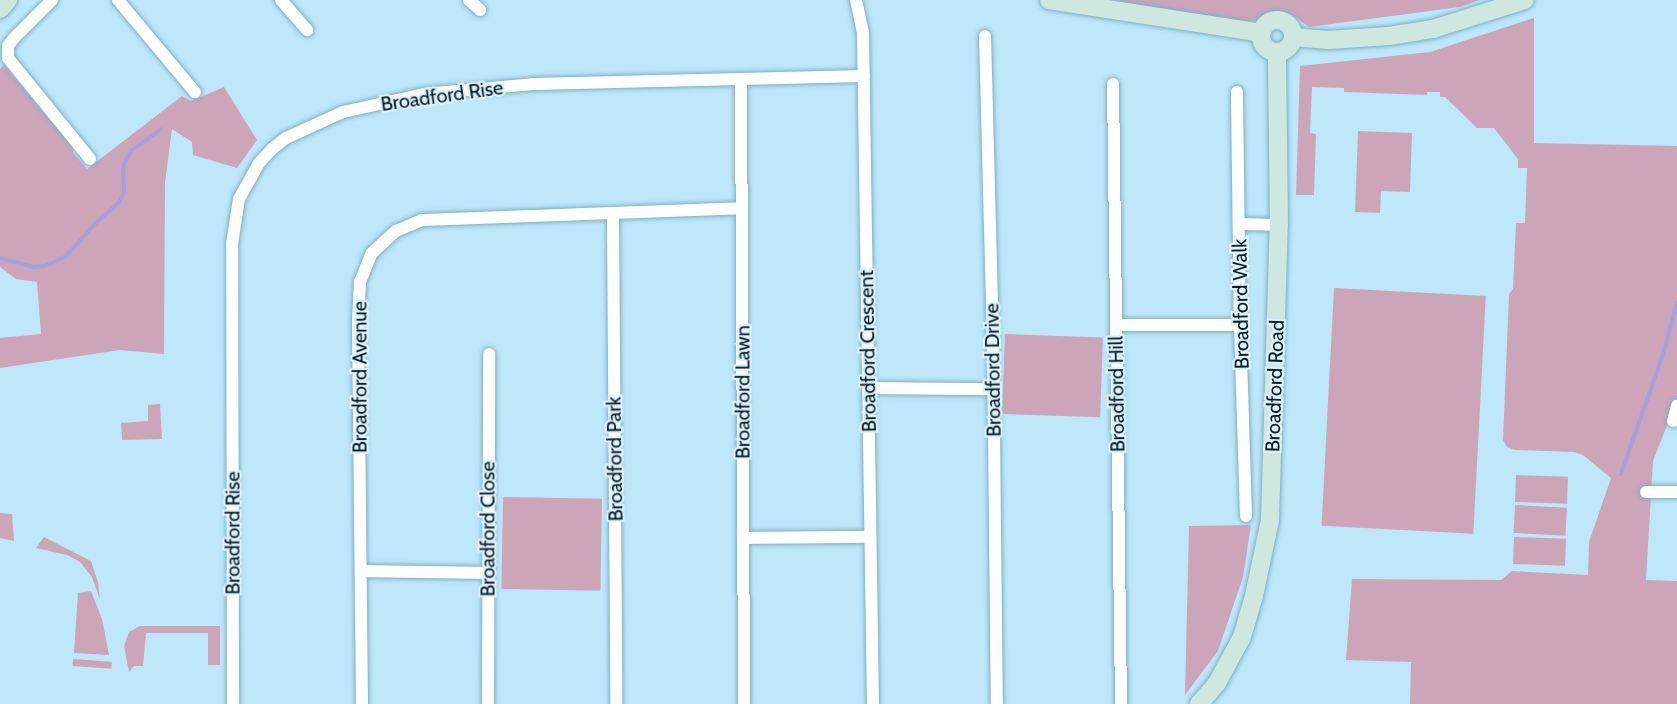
<!DOCTYPE html>
<style>
body{margin:0}
#map{position:relative;width:1677px;height:704px;overflow:hidden;background:#bee7fa;font-family:Cabin,sans-serif}
div>[style]{position:absolute}
[style*='--x']{left:calc(var(--x)*1px);top:calc(var(--y)*1px);width:calc(var(--w)*1px);rotate:calc(var(--a)*1deg)}
.green>*{inset:0;background:#cda5b9;transform-origin:0 0}
.stream>*{height:4px;margin:-2px;padding:0 2px;transform-origin:2px;border-radius:2px;background:#a5a0de}
.roads{filter:drop-shadow(0 0 2px #7eb0c6) drop-shadow(0 0 2px #7eb0c6)}
.street>*{height:12px;margin:-6px;padding:0 6px;transform-origin:6px;border-radius:6px;background:#fff}
.secondary>*{height:18px;margin:-9px;padding:0 9px;transform-origin:9px;border-radius:9px;background:#cee8df}
.secondary>.ring{margin:-9px;padding:0;box-sizing:content-box;background:none;border:18px solid #cee8df;border-radius:50%}
span{translate:-50% -50%;white-space:nowrap;text-align:center;line-height:1.15;-webkit-text-stroke:4.5px #ddf1fa;paint-order:stroke}
.street-label{font-size:20px;color:#081d25}
</style>
<div id="map">
<div class="green">
<div style="clip-path:polygon(1104px 0,1480px 0,1460px 7px,1309px 27px,1292px 15px,1277px 12px,1256px 21px,1226px 20px)"></div>
<div style="clip-path:polygon(1534px 18px,1534px 143px,1677px 146px,1677px 400px,1653px 461px,1646px 580px,1677px 581px,1677px 704px,1410px 704px,1411px 662px,1346px 660px,1352px 579px,1501px 580px,1512px 571px,1588px 575px,1589px 542px,1611px 478px,1583px 455px,1574px 452px,1515px 450px,1507px 447px,1503px 440px,1509px 294px,1513px 289px,1516px 223px,1525px 223px,1527px 168px,1518px 168px,1518px 159px,1494px 128px,1477px 128px,1445px 97px,1440px 97px,1440px 92px,1427px 92px,1427px 95px,1344px 92px,1344px 88px,1312px 87px,1310px 133px,1316px 134px,1314px 195px,1296px 195px,1300px 66px,1430px 52px)"></div>
<div style="clip-path:polygon(4px 65px,72px 146px,73px 153px,87px 169px,182px 96px,191px 101px,224px 87px,257px 140px,237px 168px,193px 155px,192px 142px,172px 129px,165px 182px,164px 354px,120px 350px,0 368px,0 338px,41px 334px,37px 282px,16px 279px,0 267px,0 69px)"></div>
<div style="clip-path:polygon(1358px 131px,1412px 133px,1410px 192px,1381px 191px,1380px 213px,1355px 212px)"></div>
<div style="left:1334px;top:288px;width:152px;height:238px;rotate:3deg"></div>
<div style="left:1005px;top:334px;width:98px;height:80px;rotate:2deg"></div>
<div style="clip-path:polygon(160px 404px,162px 439px,122px 440px,121px 423px,148px 421px,148px 405px)"></div>
<div style="left:1516px;top:475px;width:52px;height:27px;rotate:2deg"></div>
<div style="left:503px;top:497px;width:99px;height:92px;rotate:1deg"></div>
<div style="left:1515px;top:505px;width:52px;height:28px;rotate:3deg"></div>
<div style="clip-path:polygon(0 513px,12px 514px,14px 541px,0 538px)"></div>
<div style="clip-path:polygon(1251px 525px,1243px 577px,1218px 651px,1185px 695px,1189px 526px)"></div>
<div style="clip-path:polygon(44px 537px,91px 561px,98px 582px,100px 600px,92px 577px,80px 562px,67px 555px,36px 548px)"></div>
<div style="left:1514px;top:537px;width:52px;height:27px;rotate:2deg"></div>
<div style="clip-path:polygon(91px 591px,102px 619px,109px 655px,74px 653px,78px 593px)"></div>
<div style="clip-path:polygon(140px 626px,220px 626px,220px 665px,208px 665px,208px 633px,146px 633px,143px 666px,134px 666px,129px 672px,124px 646px,129px 632px)"></div>
<div style="left:73px;top:659px;width:39px;height:7px;rotate:4deg"></div>
</div>
<div class="stream">
<div style="--x:0;--y:258;--w:34;--a:15"></div>
<div style="--x:33;--y:267;--w:12;--a:-5"></div>
<div style="--x:45;--y:266;--w:23;--a:-25"></div>
<div style="--x:66;--y:256;--w:36;--a:-48"></div>
<div style="--x:90;--y:229;--w:40;--a:-43"></div>
<div style="--x:119;--y:202;--w:11;--a:-63"></div>
<div style="--x:124;--y:192;--w:26;--a:-92"></div>
<div style="--x:123;--y:166;--w:17;--a:-62"></div>
<div style="--x:131;--y:151;--w:37;--a:-36"></div>
<div style="--x:1621;--y:474;--w:127;--a:-70.7"></div>
<div style="--x:1663;--y:354;--w:53;--a:-74.6"></div>
</div>
<div class="roads">
<div class="street">
<div style="--x:52;--y:0;--w:54;--a:135"></div>
<div style="--x:14;--y:38;--w:10;--a:127"></div>
<div style="--x:8;--y:46;--w:12;--a:90"></div>
<div style="--x:8;--y:58;--w:130;--a:50.9"></div>
<div style="--x:118;--y:0;--w:120;--a:50.1"></div>
<div style="--x:281;--y:0;--w:40;--a:49"></div>
<div style="--x:469;--y:0;--w:15;--a:42"></div>
<div style="--x:856;--y:0;--w:33;--a:78"></div>
<div style="--x:863;--y:32;--w:672;--a:89.15"></div>
<div style="--x:985;--y:36;--w:302;--a:88.5"></div>
<div style="--x:993;--y:338;--w:366;--a:89.4"></div>
<div style="--x:741;--y:80;--w:624;--a:89.72"></div>
<div style="--x:1113;--y:84;--w:620;--a:89.26"></div>
<div style="--x:1237;--y:92;--w:233;--a:89.3"></div>
<div style="--x:1240;--y:325;--w:191;--a:88.2"></div>
<div style="--x:613;--y:214;--w:490;--a:89.6"></div>
<div style="--x:1239;--y:224;--w:40;--a:1.4"></div>
<div style="--x:1116;--y:325;--w:124;--a:0"></div>
<div style="--x:869;--y:388;--w:125;--a:0.5"></div>
<div style="--x:1673;--y:421;--w:16;--a:-75"></div>
<div style="--x:1646;--y:492;--w:31;--a:0"></div>
<div style="--x:744;--y:538;--w:125;--a:-0.5"></div>
<div style="--x:361;--y:571;--w:126;--a:0.9"></div>
<div style="--x:233;--y:704;--w:460;--a:-90.1"></div>
<div style="--x:232;--y:244;--w:46;--a:-81.2"></div>
<div style="--x:239;--y:199;--w:41;--a:-60.9"></div>
<div style="--x:259;--y:163;--w:21;--a:-47"></div>
<div style="--x:273;--y:148;--w:16;--a:-38"></div>
<div style="--x:286;--y:138;--w:63;--a:-24.5"></div>
<div style="--x:343;--y:112;--w:83;--a:-12.5"></div>
<div style="--x:424;--y:94;--w:109;--a:-5.2"></div>
<div style="--x:533;--y:84;--w:331;--a:-1.4"></div>
<div style="--x:362;--y:704;--w:384;--a:-90.6"></div>
<div style="--x:358;--y:320;--w:38;--a:-87"></div>
<div style="--x:360;--y:282;--w:31;--a:-68"></div>
<div style="--x:372;--y:253;--w:33;--a:-43"></div>
<div style="--x:396;--y:231;--w:28;--a:-23"></div>
<div style="--x:422;--y:220;--w:320;--a:-2.1"></div>
<div style="--x:488;--y:704;--w:350;--a:-89.8"></div>
</div>
<div class="secondary">
<div style="--x:1049;--y:0;--w:215;--a:8.8"></div>
<div style="--x:0;--y:9;--w:12;--a:-48"></div>
<div class="ring" style="left:1261px;top:20px;width:14px;height:14px"></div>
<div style="--x:1293;--y:37;--w:35;--a:5"></div>
<div style="--x:1328;--y:40;--w:61;--a:-3.8"></div>
<div style="--x:1389;--y:36;--w:45;--a:-9"></div>
<div style="--x:1433;--y:29;--w:96;--a:-17.5"></div>
<div style="--x:1199;--y:704;--w:28;--a:-49"></div>
<div style="--x:1217;--y:683;--w:52;--a:-61.5"></div>
<div style="--x:1242;--y:637;--w:43;--a:-73.7"></div>
<div style="--x:1254;--y:596;--w:78;--a:-78.1"></div>
<div style="--x:1270;--y:520;--w:295;--a:-88.3"></div>
<div style="--x:1279;--y:225;--w:173;--a:-90.7"></div>
</div>
</div>
<div class="street-label">
<span style="left:442px;top:96px;rotate:-8deg">Broadford Rise</span>
<span style="left:1241px;top:304px;rotate:-91deg">Broadford Walk</span>
<span style="left:868px;top:351px;rotate:-91deg">Broadford Crescent</span>
<span style="left:993px;top:370px;rotate:-91deg">Broadford Drive</span>
<span style="left:360px;top:377px;rotate:-90deg">Broadford Avenue</span>
<span style="left:1275px;top:386px;rotate:-88deg">Broadford Road</span>
<span style="left:743px;top:392px;rotate:-90deg">Broadford Lawn</span>
<span style="left:1117px;top:394px;rotate:-91deg">Broadford Hill</span>
<span style="left:615px;top:459px;rotate:-91deg">Broadford Park</span>
<span style="left:488px;top:529px;rotate:-90deg">Broadford Close</span>
<span style="left:233px;top:533px;rotate:-90deg">Broadford Rise</span>
</div>
</div>
